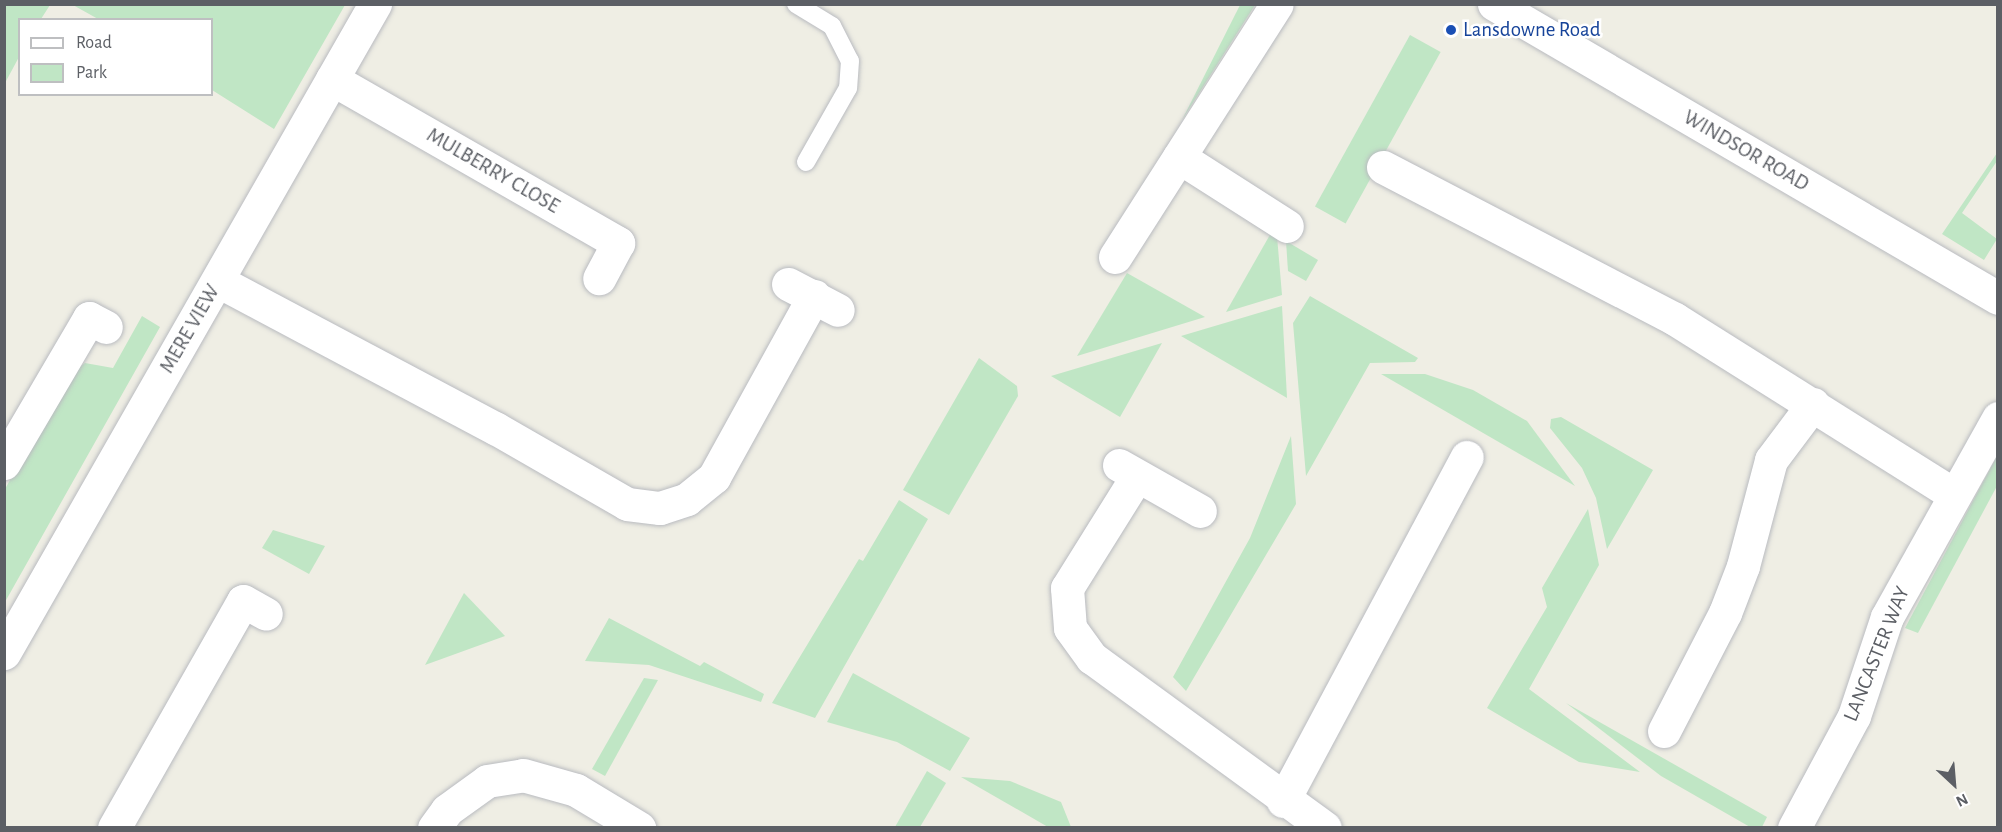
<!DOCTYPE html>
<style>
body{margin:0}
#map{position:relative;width:2002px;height:832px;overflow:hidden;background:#efeee4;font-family:"Alegreya Sans",sans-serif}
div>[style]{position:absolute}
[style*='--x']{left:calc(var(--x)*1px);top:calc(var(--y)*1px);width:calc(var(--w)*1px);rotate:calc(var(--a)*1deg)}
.green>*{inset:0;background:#c0e6c5;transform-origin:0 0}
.roads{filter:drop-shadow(0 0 2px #b9bbc0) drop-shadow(0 0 2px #b9bbc0)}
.service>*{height:18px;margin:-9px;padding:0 9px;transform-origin:9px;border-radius:9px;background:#fff}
.minor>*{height:33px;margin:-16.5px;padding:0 16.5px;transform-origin:16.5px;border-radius:16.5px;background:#fff}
.dots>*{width:16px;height:16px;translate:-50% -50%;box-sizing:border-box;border:3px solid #fff;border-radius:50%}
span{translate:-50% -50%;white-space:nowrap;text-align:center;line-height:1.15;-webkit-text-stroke:5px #fff;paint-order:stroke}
.transit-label{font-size:21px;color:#164399}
.left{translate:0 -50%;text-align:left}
.street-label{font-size:21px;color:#5c5f65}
.frame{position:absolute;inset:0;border:6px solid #5c5f65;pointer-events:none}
.legend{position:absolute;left:18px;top:18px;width:195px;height:78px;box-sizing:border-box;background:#fff;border:2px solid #bebfc1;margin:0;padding:8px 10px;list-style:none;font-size:18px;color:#5c5f65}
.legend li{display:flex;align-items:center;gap:12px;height:30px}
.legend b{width:30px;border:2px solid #bebfc1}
.north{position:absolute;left:1924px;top:754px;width:60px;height:60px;-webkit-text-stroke:4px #fff;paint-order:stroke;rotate:154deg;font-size:16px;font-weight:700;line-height:24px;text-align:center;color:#5c5f65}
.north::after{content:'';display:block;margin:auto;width:21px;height:27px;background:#5c5f65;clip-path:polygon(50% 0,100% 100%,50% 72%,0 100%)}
</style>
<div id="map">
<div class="green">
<div style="clip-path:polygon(5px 4px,50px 5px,41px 19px,20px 20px,19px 57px,5px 83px)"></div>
<div style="clip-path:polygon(73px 5px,345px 5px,274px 129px,212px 90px,212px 20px,98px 19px)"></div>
<div style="clip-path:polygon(1240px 5px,1255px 5px,1182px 120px)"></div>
<div style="left:1410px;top:35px;width:35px;height:196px;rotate:29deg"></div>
<div style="clip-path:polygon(1997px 153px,1997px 161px,1962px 213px,1997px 239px,1984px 260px,1942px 234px)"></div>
<div style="clip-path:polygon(1271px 233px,1277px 236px,1282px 295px,1226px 312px)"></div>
<div style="clip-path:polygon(1286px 241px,1318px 260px,1306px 281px,1288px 271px)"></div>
<div style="clip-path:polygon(1127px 273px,1205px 317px,1077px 356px)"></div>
<div style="clip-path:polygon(1310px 296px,1418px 358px,1415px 362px,1370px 363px,1306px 476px,1293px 323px)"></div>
<div style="clip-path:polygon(1282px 306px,1287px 398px,1181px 336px)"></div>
<div style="clip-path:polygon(142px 316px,160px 327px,5px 602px,5px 489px,69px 375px,85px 363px,113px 368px)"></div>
<div style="clip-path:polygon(1162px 343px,1120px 417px,1051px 376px)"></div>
<div style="clip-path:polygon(979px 358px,1017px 386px,1018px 396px,949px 515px,903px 490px)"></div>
<div style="clip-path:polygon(1381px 374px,1425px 374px,1473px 390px,1527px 421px,1575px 486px)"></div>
<div style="clip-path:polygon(1561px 417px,1653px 470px,1607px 549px,1596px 498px,1582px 468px,1550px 428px,1551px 419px)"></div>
<div style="clip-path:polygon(1291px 436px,1296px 504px,1186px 691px,1173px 677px,1250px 538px)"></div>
<div style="clip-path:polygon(1997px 456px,1997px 486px,1918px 633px,1905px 628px)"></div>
<div style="clip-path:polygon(899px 500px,928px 519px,815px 718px,772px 703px,859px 559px,863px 561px)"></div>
<div style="clip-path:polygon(1588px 509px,1599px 565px,1529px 689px,1640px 772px,1579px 762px,1487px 708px,1547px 607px,1542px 588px)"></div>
<div style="clip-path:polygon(273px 530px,325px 546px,309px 574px,262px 548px)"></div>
<div style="clip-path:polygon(464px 593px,505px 636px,425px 665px)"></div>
<div style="clip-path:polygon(609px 618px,700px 666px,704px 662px,764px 694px,761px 702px,649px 665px,585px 661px)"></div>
<div style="clip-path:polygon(853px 673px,970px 738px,950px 771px,897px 742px,827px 722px)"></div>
<div style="clip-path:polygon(644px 678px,658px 680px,605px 776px,592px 769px)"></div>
<div style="clip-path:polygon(1566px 703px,1767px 817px,1762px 827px,1750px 827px,1661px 776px)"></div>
<div style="clip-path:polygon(927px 771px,946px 783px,920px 827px,895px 827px)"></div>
<div style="clip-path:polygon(961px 777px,1010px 781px,1061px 802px,1071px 827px,1048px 827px)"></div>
</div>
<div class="roads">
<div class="service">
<div style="--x:796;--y:4;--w:42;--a:31.4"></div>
<div style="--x:832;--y:26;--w:39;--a:63"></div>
<div style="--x:850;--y:61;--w:27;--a:94"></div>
<div style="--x:848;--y:88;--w:85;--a:119.6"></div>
</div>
<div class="minor">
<div style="--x:1494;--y:4;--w:583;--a:30.26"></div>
<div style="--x:332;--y:79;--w:330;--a:29.8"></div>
<div style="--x:618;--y:243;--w:40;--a:118"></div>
<div style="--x:1179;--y:157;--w:128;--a:32.6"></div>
<div style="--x:1383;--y:167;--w:329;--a:27.5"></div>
<div style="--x:1675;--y:319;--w:328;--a:32.2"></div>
<div style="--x:1115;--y:257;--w:300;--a:-57.4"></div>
<div style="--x:218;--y:281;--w:314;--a:28"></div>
<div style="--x:495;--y:428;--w:152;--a:29.9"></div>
<div style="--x:627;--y:504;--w:33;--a:7"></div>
<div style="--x:660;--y:508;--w:28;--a:-18"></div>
<div style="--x:687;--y:499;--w:35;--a:-39"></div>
<div style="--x:714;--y:477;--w:207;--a:-61.1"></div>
<div style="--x:788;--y:284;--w:56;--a:27.5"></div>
<div style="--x:4;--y:463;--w:168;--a:-59.6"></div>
<div style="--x:89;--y:318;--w:19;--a:28"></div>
<div style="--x:1119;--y:465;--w:93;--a:29.6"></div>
<div style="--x:1137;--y:476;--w:132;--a:122"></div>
<div style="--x:1067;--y:588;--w:40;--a:85.7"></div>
<div style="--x:1070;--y:628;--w:37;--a:54"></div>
<div style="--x:1092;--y:658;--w:288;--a:36.1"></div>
<div style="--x:4;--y:653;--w:748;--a:-60.25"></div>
<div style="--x:1664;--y:731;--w:133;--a:-62.7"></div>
<div style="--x:1725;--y:613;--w:50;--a:-69"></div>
<div style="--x:1743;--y:566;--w:110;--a:-75.2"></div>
<div style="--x:1771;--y:460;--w:70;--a:-53.1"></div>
<div style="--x:1283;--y:801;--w:390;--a:-61.9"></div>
<div style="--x:114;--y:828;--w:261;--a:-60.4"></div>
<div style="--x:243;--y:601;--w:26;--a:29"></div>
<div style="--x:434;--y:828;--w:22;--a:-54"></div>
<div style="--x:447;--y:810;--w:49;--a:-35.9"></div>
<div style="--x:487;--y:781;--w:36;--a:-9"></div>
<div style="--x:523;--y:775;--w:55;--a:15.8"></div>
<div style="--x:576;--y:790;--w:74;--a:31.1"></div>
<div style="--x:1794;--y:828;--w:127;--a:-61.8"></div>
<div style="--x:1854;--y:716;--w:104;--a:-71.6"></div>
<div style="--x:1887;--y:617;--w:228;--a:-60.8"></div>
</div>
</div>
<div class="dots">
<div style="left:1451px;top:30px;background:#1a4fb4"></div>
</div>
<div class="transit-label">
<span class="left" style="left:1463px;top:30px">Lansdowne Road</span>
</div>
<div class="street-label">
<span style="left:1746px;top:151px;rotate:30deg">WINDSOR ROAD</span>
<span style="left:493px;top:171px;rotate:30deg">MULBERRY CLOSE</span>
<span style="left:190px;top:329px;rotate:-60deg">MERE VIEW</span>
<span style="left:1877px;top:654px;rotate:-68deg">LANCASTER WAY</span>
</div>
<div class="frame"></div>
<ul class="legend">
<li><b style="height:8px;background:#fff"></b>Road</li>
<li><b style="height:16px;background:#c0e6c5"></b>Park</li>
</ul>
<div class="north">N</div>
</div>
